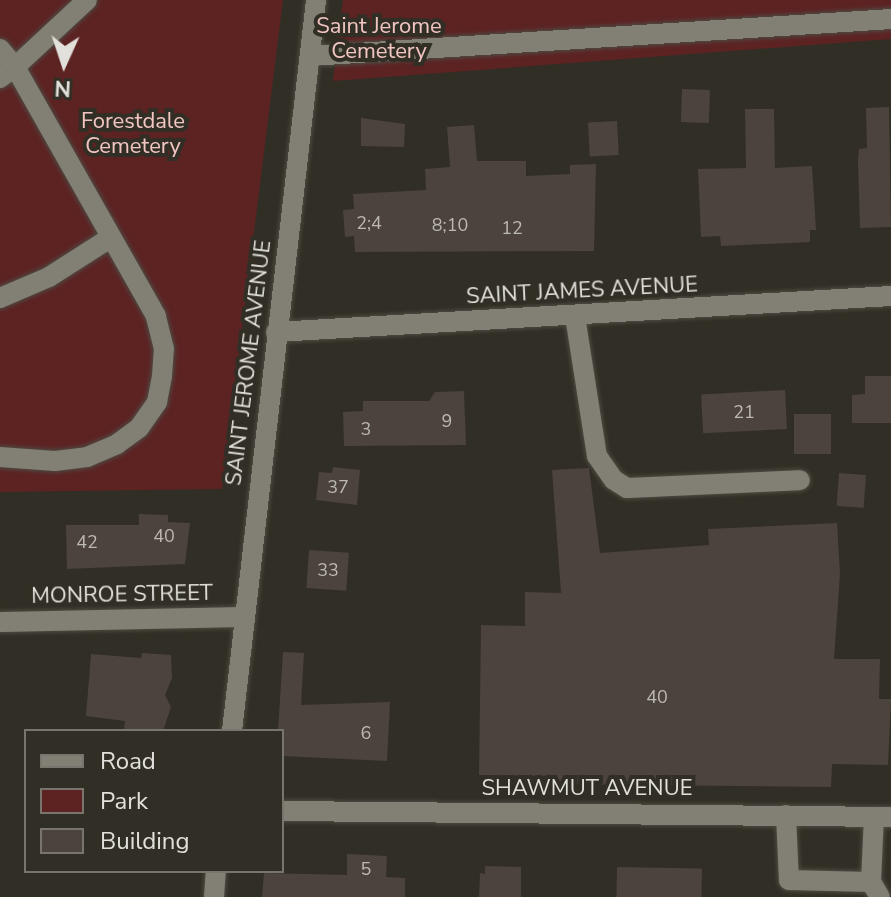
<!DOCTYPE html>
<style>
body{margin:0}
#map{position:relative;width:891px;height:897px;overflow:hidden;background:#312e25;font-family:"Nunito Sans",sans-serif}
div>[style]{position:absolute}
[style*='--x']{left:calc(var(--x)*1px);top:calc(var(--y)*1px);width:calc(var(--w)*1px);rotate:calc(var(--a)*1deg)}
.green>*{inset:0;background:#5d2323}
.building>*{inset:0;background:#4b433c;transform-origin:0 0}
.roads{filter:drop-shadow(0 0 2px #4d4b43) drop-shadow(0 0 2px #4d4b43)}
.minor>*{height:20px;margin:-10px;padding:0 10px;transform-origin:10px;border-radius:10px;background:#827f74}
span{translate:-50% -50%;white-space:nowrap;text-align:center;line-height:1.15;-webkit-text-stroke:8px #312e25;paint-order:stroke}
.number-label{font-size:18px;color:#bcb9b3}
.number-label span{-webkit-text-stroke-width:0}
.park-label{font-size:22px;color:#f1c5c2}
.street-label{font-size:22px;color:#e2e0db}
.legend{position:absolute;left:24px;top:729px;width:260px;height:144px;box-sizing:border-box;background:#312e25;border:2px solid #78756e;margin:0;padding:10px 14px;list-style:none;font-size:24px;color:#e2e0db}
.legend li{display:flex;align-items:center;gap:16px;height:40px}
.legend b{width:40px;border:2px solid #78756e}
.north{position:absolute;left:24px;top:24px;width:80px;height:80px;-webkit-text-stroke:6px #312e25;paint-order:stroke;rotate:183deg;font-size:22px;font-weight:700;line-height:32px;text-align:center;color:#e2e0db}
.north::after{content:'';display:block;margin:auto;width:28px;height:36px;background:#e2e0db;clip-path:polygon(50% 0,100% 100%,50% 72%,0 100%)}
</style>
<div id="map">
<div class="green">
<div style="clip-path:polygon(0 0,283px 0,222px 489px,0 492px)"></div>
<div style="clip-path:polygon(343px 0,891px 0,891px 39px,333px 81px)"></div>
</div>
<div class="building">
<div style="left:682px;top:89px;width:28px;height:33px;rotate:2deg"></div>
<div style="clip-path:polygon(889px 107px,891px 227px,860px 228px,858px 162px,859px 149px,867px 148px,866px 108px)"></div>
<div style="clip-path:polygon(745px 109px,774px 109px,775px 168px,812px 166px,816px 230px,810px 230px,810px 242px,721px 246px,720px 236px,701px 237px,698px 169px,746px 168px)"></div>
<div style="clip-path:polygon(361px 118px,405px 124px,404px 147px,361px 146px)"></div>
<div style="left:617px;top:121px;width:34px;height:29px;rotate:87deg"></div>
<div style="clip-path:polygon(474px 125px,477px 161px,526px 161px,526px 176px,570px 174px,570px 165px,596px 164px,594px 251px,355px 252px,354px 236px,345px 237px,343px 210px,354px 209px,353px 194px,426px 190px,425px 169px,450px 167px,447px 127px)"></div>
<div style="clip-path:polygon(865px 376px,891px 376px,891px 423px,852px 423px,852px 395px,865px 394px)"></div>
<div style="left:785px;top:390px;width:39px;height:84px;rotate:87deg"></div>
<div style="clip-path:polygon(464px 391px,466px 445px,344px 446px,343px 412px,363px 411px,363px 401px,429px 401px,435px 392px)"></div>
<div style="left:794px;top:414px;width:37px;height:40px"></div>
<div style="clip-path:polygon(333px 467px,360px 470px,357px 505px,316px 500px,319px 472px,332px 473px)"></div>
<div style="clip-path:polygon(589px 468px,600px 553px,709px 545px,708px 529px,837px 523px,840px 574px,834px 659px,880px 659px,879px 699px,891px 699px,888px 765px,832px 764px,831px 787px,546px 784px,546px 776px,479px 775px,481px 625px,525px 626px,525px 592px,561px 593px,552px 470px)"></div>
<div style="left:839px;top:473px;width:27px;height:33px;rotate:4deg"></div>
<div style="clip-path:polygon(139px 514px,168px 515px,168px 522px,190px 523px,185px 564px,67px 569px,66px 525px,139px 525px)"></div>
<div style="left:309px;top:550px;width:40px;height:38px;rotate:4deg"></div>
<div style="clip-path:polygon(283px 652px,304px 653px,301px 705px,390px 702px,387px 761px,282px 756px,282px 731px,278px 731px)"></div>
<div style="clip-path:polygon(142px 653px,171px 655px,172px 678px,165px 695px,171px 707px,163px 731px,124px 731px,125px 721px,86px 716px,91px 654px,141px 658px)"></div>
<div style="clip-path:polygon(347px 854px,387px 856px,386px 877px,405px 878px,405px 897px,262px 897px,264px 873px,347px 875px)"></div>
<div style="clip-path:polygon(485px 866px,521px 867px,521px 897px,479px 897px,480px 873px,485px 874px)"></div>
<div style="left:617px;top:867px;width:85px;height:30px;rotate:1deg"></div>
</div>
<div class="roads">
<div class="minor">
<div style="--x:0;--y:49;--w:23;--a:50"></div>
<div style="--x:15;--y:67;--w:19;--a:144"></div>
<div style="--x:310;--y:56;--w:582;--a:-3.64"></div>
<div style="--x:0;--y:298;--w:53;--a:-23.2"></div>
<div style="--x:49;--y:277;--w:72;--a:-32.6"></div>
<div style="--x:575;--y:316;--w:142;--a:81.1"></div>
<div style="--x:597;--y:456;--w:29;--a:55"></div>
<div style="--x:614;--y:480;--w:15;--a:32"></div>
<div style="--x:627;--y:488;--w:173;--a:-2.6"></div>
<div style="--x:276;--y:332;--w:616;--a:-3.35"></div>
<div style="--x:0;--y:457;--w:55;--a:4.2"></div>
<div style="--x:55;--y:461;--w:32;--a:-7"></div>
<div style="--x:87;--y:457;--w:33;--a:-23"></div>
<div style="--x:117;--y:444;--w:27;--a:-36"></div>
<div style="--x:139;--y:428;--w:32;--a:-55"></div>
<div style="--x:157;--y:402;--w:26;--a:-79"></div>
<div style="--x:162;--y:376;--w:27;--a:-86"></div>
<div style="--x:164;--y:349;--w:34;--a:-104"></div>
<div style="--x:156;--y:316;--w:286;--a:-119.5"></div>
<div style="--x:15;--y:67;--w:98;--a:-42.9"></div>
<div style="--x:0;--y:622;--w:245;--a:-1.2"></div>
<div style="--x:232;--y:731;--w:736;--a:-83.44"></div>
<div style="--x:282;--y:811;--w:609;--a:0.56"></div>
<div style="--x:786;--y:815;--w:65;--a:87.4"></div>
<div style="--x:789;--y:880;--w:82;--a:1.4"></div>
<div style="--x:871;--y:882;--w:17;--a:59"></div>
<div style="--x:871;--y:882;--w:65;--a:-87.4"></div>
<div style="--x:214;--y:897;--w:26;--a:-86"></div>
</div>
</div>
<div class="number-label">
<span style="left:369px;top:223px">2;4</span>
<span style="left:450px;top:225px">8;10</span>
<span style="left:512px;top:228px">12</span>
<span style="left:744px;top:412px">21</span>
<span style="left:447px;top:421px">9</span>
<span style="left:366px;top:429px">3</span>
<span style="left:338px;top:487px">37</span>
<span style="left:164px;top:536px">40</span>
<span style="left:87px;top:542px">42</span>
<span style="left:328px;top:570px">33</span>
<span style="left:657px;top:697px">40</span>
<span style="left:366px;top:733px">6</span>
<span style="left:366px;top:869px">5</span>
</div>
<div class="park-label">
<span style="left:379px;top:39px">Saint Jerome<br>Cemetery</span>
<span style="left:133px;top:134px">Forestdale<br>Cemetery</span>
</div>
<div class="street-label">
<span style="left:582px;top:291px;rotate:-3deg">SAINT JAMES AVENUE</span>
<span style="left:249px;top:363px;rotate:-83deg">SAINT JEROME AVENUE</span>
<span style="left:122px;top:595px;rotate:-1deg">MONROE STREET</span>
<span style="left:587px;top:789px">SHAWMUT AVENUE</span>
</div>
<ul class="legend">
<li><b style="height:10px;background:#827f74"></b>Road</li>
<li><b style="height:22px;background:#5d2323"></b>Park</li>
<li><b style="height:22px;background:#4b433c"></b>Building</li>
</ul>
<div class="north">N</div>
</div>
